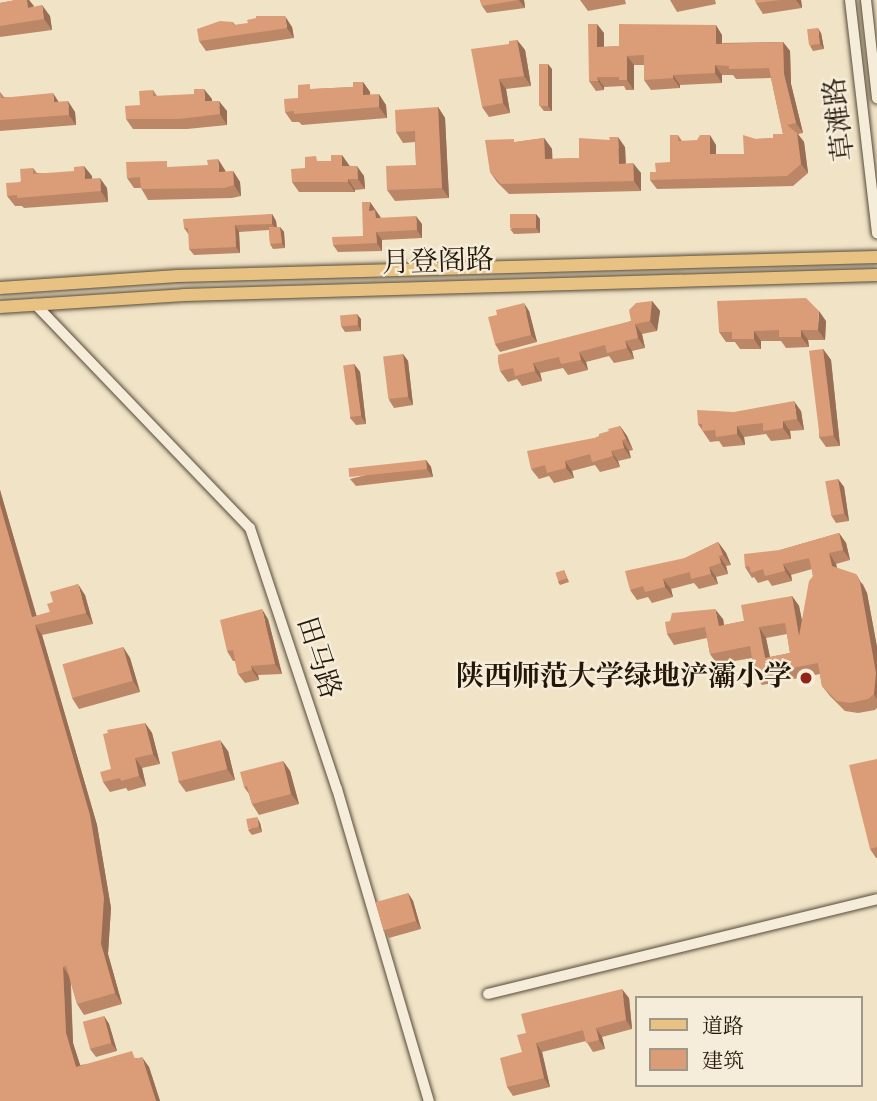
<!DOCTYPE html>
<meta charset="utf-8">
<style>
body{margin:0}
#map{position:relative;width:877px;height:1101px;overflow:hidden;background:#f0e3c6;font-family:"Old Standard TT","Noto Serif SC",serif}
div>[style]{position:absolute}
[style*='--x']{left:calc(var(--x)*1px);top:calc(var(--y)*1px);width:calc(var(--w)*1px);rotate:calc(var(--a)*1deg)}
.roads{filter:drop-shadow(0 0 2px #574a38) drop-shadow(0 0 2px #574a38)}
.minor>*{height:10px;margin:-5px;padding:0 5px;transform-origin:5px;border-radius:5px;background:#f5edda}
.major>*{height:12px;margin:-6px;padding:0 6px;transform-origin:6px;border-radius:6px;background:#e8c283}
.wall>*{inset:0;background:#bc8767}
.shaded-wall>*{inset:0;background:#996e54}
.building>*{inset:0;background:#db9d78;transform-origin:0 0}
.dots>*{width:19px;height:19px;translate:-50% -50%;box-sizing:border-box;border:4px solid #f5edda;border-radius:50%}
span{translate:-50% -50%;white-space:nowrap;text-align:center;line-height:1.15;-webkit-text-stroke:5px #f5edda;paint-order:stroke}
.street-label{font-size:28px;color:#241708}
.poi-label{font-size:28px;color:#241708;font-weight:700}
.right{translate:-100% -50%;text-align:right}
.legend{position:absolute;left:635px;top:996px;width:228px;height:91px;box-sizing:border-box;background:#f5edda;border:2px solid #a19786;margin:0;padding:9px 12px;list-style:none;font-size:21px;color:#241708}
.legend li{display:flex;align-items:center;gap:14px;height:35px}
.legend b{width:35px;border:2px solid #a19786}
</style>
<div id="map">
<div class="roads">
<div class="minor">
<div style="--x:850;--y:0;--w:235;--a:83.4"></div>
<div style="--x:866;--y:0;--w:99;--a:83.6"></div>
<div style="--x:35;--y:304;--w:310;--a:46.2"></div>
<div style="--x:250;--y:528;--w:275;--a:71.6"></div>
<div style="--x:337;--y:789;--w:325;--a:73.6"></div>
<div style="--x:488;--y:994;--w:400;--a:-13.7"></div>
</div>
<div class="major">
<div style="--x:0;--y:288;--w:178;--a:-3.9"></div>
<div style="--x:178;--y:276;--w:699;--a:-1.56"></div>
<div style="--x:0;--y:307;--w:184;--a:-3.7"></div>
<div style="--x:184;--y:295;--w:693;--a:-1.65"></div>
</div>
</div>
<div class="wall">
<div style="clip-path:polygon(16px 0,29px 0,34px 7px,50px 16px,52px 30px,0 37px,0 3px)"></div>
<div style="clip-path:polygon(480px 0,524px 0,525px 8px,487px 13px,482px 6px)"></div>
<div style="clip-path:polygon(580px 0,625px 0,626px 4px,588px 11px)"></div>
<div style="clip-path:polygon(670px 0,715px 0,716px 4px,677px 12px)"></div>
<div style="clip-path:polygon(755px 0,801px 0,802px 8px,763px 14px,756px 3px)"></div>
<div style="clip-path:polygon(233px 22px,235px 25px,292px 27px,294px 38px,206px 51px,199px 41px)"></div>
<div style="clip-path:polygon(604px 33px,604px 47px,619px 46px,722px 35px,722px 43px,783px 42px,790px 51px,791px 84px,803px 133px,798px 134px,804px 142px,808px 173px,793px 186px,657px 189px,650px 180px,656px 172px,670px 162px,678px 135px,682px 141px,716px 145px,716px 154px,744px 154px,756px 139px,773px 138px,783px 134px,771px 78px,736px 79px,733px 75px,722px 75px,722px 83px,680px 85px,680px 88px,651px 90px,644px 80px,644px 65px,634px 65px,634px 90px,626px 90px,624px 86px,604px 87px,604px 90px,596px 91px,589px 81px)"></div>
<div style="clip-path:polygon(821px 33px,824px 49px,813px 51px,810px 46px)"></div>
<div style="clip-path:polygon(517px 40px,525px 50px,531px 86px,506px 89px,510px 113px,489px 117px,482px 107px,509px 44px)"></div>
<div style="clip-path:polygon(552px 69px,552px 111px,544px 111px,540px 106px)"></div>
<div style="clip-path:polygon(363px 82px,370px 92px,370px 95px,386px 105px,387px 118px,302px 125px,299px 122px,292px 122px,285px 112px,298px 98px,313px 89px,353px 87px)"></div>
<div style="clip-path:polygon(153px 90px,157px 96px,212px 99px,212px 101px,227px 111px,227px 125px,187px 129px,133px 129px,126px 119px,140px 105px)"></div>
<div style="clip-path:polygon(0 92px,4px 97px,59px 102px,75px 112px,76px 125px,0 131px)"></div>
<div style="clip-path:polygon(438px 107px,445px 118px,449px 198px,395px 201px,387px 190px,416px 165px,415px 142px,403px 143px,396px 132px)"></div>
<div style="clip-path:polygon(544px 138px,552px 149px,552px 159px,579px 158px,625px 147px,626px 164px,641px 173px,641px 191px,509px 194px,497px 182px,490px 172px,516px 142px)"></div>
<div style="clip-path:polygon(320px 161px,349px 165px,364px 176px,365px 189px,355px 190px,355px 192px,299px 192px,292px 182px,305px 168px)"></div>
<div style="clip-path:polygon(171px 167px,225px 170px,226px 172px,233px 171px,240px 182px,241px 196px,232px 198px,148px 200px,141px 188px,134px 188px,127px 178px)"></div>
<div style="clip-path:polygon(33px 168px,37px 173px,92px 176px,92px 179px,107px 188px,108px 202px,24px 208px,22px 206px,15px 206px,7px 196px)"></div>
<div style="clip-path:polygon(370px 202px,381px 218px,422px 224px,422px 238px,382px 240px,382px 251px,338px 252px,333px 245px,363px 236px)"></div>
<div style="clip-path:polygon(272px 214px,276px 221px,277px 227px,280px 227px,284px 232px,285px 248px,273px 249px,270px 244px,269px 230px,239px 232px,240px 253px,194px 255px,189px 249px,189px 235px,184px 228px)"></div>
<div style="clip-path:polygon(540px 219px,540px 233px,514px 234px,510px 229px)"></div>
<div style="clip-path:polygon(652px 301px,660px 311px,657px 331px,642px 334px,645px 348px,632px 351px,634px 359px,614px 363px,609px 356px,586px 362px,588px 370px,568px 375px,563px 368px,540px 373px,542px 381px,522px 386px,517px 379px,508px 382px,500px 371px,631px 321px)"></div>
<div style="clip-path:polygon(529px 311px,537px 342px,500px 352px,495px 344px)"></div>
<div style="clip-path:polygon(361px 319px,361px 331px,345px 332px,341px 326px)"></div>
<div style="clip-path:polygon(826px 321px,825px 340px,808px 340px,809px 347px,786px 348px,781px 341px,761px 341px,761px 349px,740px 349px,735px 342px,726px 342px,719px 332px)"></div>
<div style="clip-path:polygon(823px 349px,831px 360px,840px 446px,826px 447px,819px 437px)"></div>
<div style="clip-path:polygon(403px 354px,408px 361px,413px 405px,394px 408px,389px 400px)"></div>
<div style="clip-path:polygon(354px 364px,360px 372px,366px 424px,356px 425px,350px 418px)"></div>
<div style="clip-path:polygon(801px 411px,804px 430px,790px 431px,791px 439px,771px 441px,766px 434px,744px 437px,745px 445px,723px 447px,719px 441px,710px 442px,698px 424px,734px 412px)"></div>
<div style="clip-path:polygon(620px 426px,627px 436px,633px 450px,629px 451px,631px 458px,618px 461px,620px 467px,600px 472px,595px 465px,572px 471px,574px 478px,554px 483px,549px 476px,539px 479px,531px 469px)"></div>
<div style="clip-path:polygon(426px 460px,431px 467px,433px 477px,356px 486px,350px 479px)"></div>
<div style="clip-path:polygon(838px 479px,844px 487px,849px 521px,836px 523px,831px 515px)"></div>
<div style="clip-path:polygon(0 490px,36px 616px,50px 612px,85px 595px,93px 624px,42px 635px,97px 825px,111px 908px,108px 954px,122px 1004px,84px 1015px,77px 1004px,71px 983px,73px 1043px,80px 1065px,137px 1058px,149px 1067px,160px 1101px,0 1101px)"></div>
<div style="clip-path:polygon(evenodd,839px 533px,846px 543px,850px 560px,836px 564px,837px 568px,863px 584px,867px 593px,877px 647px,877px 708px,875px 710px,858px 713px,845px 711px,830px 696px,822px 686px,820px 674px,762px 685px,755px 675px,752px 658px,717px 664px,710px 654px,707px 638px,674px 645px,667px 634px,670px 621px,723px 619px,724px 625px,744px 621px,792px 596px,799px 606px,802px 621px,813px 576px,812px 569px,791px 575px,792px 581px,772px 586px,768px 580px,758px 583px,754px 577px,752px 578px,745px 567px,780px 550px,839px 533px,787px 634px,790px 653px,770px 657px,766px 638px,787px 634px)"></div>
<div style="clip-path:polygon(718px 542px,726px 553px,731px 565px,726px 566px,728px 574px,716px 577px,718px 584px,699px 589px,694px 583px,671px 589px,673px 597px,652px 603px,648px 597px,637px 600px,630px 590px,685px 558px)"></div>
<div style="clip-path:polygon(564px 570px,569px 582px,560px 585px,558px 582px)"></div>
<div style="clip-path:polygon(268px 619px,282px 674px,258px 675px,259px 680px,245px 683px,238px 674px,235px 661px,233px 661px,227px 651px)"></div>
<div style="clip-path:polygon(123px 647px,130px 658px,140px 692px,79px 709px,72px 698px)"></div>
<div style="clip-path:polygon(145px 723px,152px 733px,160px 764px,142px 768px,146px 786px,128px 791px,126px 788px,110px 792px,103px 782px)"></div>
<div style="clip-path:polygon(228px 751px,235px 780px,186px 792px,178px 781px)"></div>
<div style="clip-path:polygon(877px 759px,877px 858px,876px 858px,870px 849px)"></div>
<div style="clip-path:polygon(283px 761px,290px 771px,299px 804px,259px 815px,252px 804px,249px 794px,244px 787px)"></div>
<div style="clip-path:polygon(260px 823px,262px 832px,252px 835px,248px 830px)"></div>
<div style="clip-path:polygon(408px 893px,413px 901px,421px 929px,389px 938px,383px 930px)"></div>
<div style="clip-path:polygon(629px 998px,632px 1029px,602px 1037px,605px 1049px,593px 1052px,586px 1041px,542px 1052px,550px 1087px,513px 1096px,507px 1087px,522px 1052px,526px 1033px)"></div>
<div style="clip-path:polygon(104px 1016px,109px 1024px,117px 1051px,96px 1057px,90px 1049px)"></div>
</div>
<div class="shaded-wall">
<div style="clip-path:polygon(27px 0,29px 0,34px 6px,28px 8px)"></div>
<div style="clip-path:polygon(519px 0,524px 0,525px 8px)"></div>
<div style="clip-path:polygon(796px 0,801px 0,802px 8px)"></div>
<div style="clip-path:polygon(42px 5px,50px 16px,52px 30px,44px 19px)"></div>
<div style="clip-path:polygon(285px 16px,292px 27px,294px 38px,287px 28px)"></div>
<div style="clip-path:polygon(597px 24px,604px 33px,604px 57px,597px 47px)"></div>
<div style="clip-path:polygon(716px 25px,722px 35px,722px 53px,716px 44px)"></div>
<div style="clip-path:polygon(818px 28px,821px 33px,824px 49px,820px 44px)"></div>
<div style="clip-path:polygon(517px 40px,525px 50px,531px 86px,524px 76px)"></div>
<div style="clip-path:polygon(783px 42px,790px 51px,791px 84px,803px 133px,796px 123px,784px 74px)"></div>
<div style="clip-path:polygon(627px 56px,634px 65px,634px 90px,627px 80px)"></div>
<div style="clip-path:polygon(548px 64px,552px 69px,552px 111px,548px 106px)"></div>
<div style="clip-path:polygon(715px 65px,722px 75px,722px 83px,715px 73px)"></div>
<div style="clip-path:polygon(673px 75px,680px 85px,680px 88px,673px 78px)"></div>
<div style="clip-path:polygon(597px 77px,604px 87px,604px 90px,598px 81px)"></div>
<div style="clip-path:polygon(499px 79px,506px 89px,510px 113px,503px 103px)"></div>
<div style="clip-path:polygon(363px 82px,370px 92px,371px 105px,363px 95px)"></div>
<div style="clip-path:polygon(204px 89px,212px 99px,212px 112px,205px 101px)"></div>
<div style="clip-path:polygon(53px 93px,60px 104px,54px 102px)"></div>
<div style="clip-path:polygon(379px 94px,386px 105px,387px 118px,379px 107px)"></div>
<div style="clip-path:polygon(68px 101px,75px 112px,76px 125px,69px 115px)"></div>
<div style="clip-path:polygon(219px 101px,227px 111px,227px 125px,220px 114px)"></div>
<div style="clip-path:polygon(438px 107px,445px 118px,449px 198px,442px 188px)"></div>
<div style="clip-path:polygon(797px 133px,804px 142px,808px 173px,801px 164px)"></div>
<div style="clip-path:polygon(710px 135px,716px 145px,716px 164px,710px 154px)"></div>
<div style="clip-path:polygon(618px 137px,625px 147px,626px 175px,619px 164px)"></div>
<div style="clip-path:polygon(544px 138px,552px 149px,553px 170px,545px 159px)"></div>
<div style="clip-path:polygon(342px 155px,349px 165px,350px 177px,342px 166px)"></div>
<div style="clip-path:polygon(218px 159px,225px 170px,226px 182px,219px 172px)"></div>
<div style="clip-path:polygon(633px 163px,641px 173px,641px 191px,634px 181px)"></div>
<div style="clip-path:polygon(84px 166px,92px 176px,93px 189px,85px 179px)"></div>
<div style="clip-path:polygon(357px 166px,364px 176px,365px 189px,358px 179px)"></div>
<div style="clip-path:polygon(233px 171px,240px 182px,241px 196px,234px 185px)"></div>
<div style="clip-path:polygon(100px 178px,107px 188px,108px 202px,101px 191px)"></div>
<div style="clip-path:polygon(348px 179px,355px 190px,355px 192px,348px 182px)"></div>
<div style="clip-path:polygon(370px 202px,381px 218px,381px 226px,369px 211px)"></div>
<div style="clip-path:polygon(272px 214px,276px 221px,277px 230px,272px 224px)"></div>
<div style="clip-path:polygon(536px 214px,540px 219px,540px 233px,536px 228px)"></div>
<div style="clip-path:polygon(416px 216px,422px 224px,422px 238px,417px 230px)"></div>
<div style="clip-path:polygon(235px 225px,239px 232px,240px 253px,236px 247px)"></div>
<div style="clip-path:polygon(280px 227px,284px 232px,285px 248px,282px 243px)"></div>
<div style="clip-path:polygon(376px 232px,382px 240px,382px 251px,377px 243px)"></div>
<div style="clip-path:polygon(652px 301px,660px 311px,657px 331px,650px 321px)"></div>
<div style="clip-path:polygon(524px 303px,529px 311px,537px 342px,531px 335px)"></div>
<div style="clip-path:polygon(819px 311px,826px 321px,825px 340px,818px 330px)"></div>
<div style="clip-path:polygon(357px 314px,361px 319px,361px 331px,358px 325px)"></div>
<div style="clip-path:polygon(635px 324px,642px 334px,645px 348px,638px 338px)"></div>
<div style="clip-path:polygon(801px 330px,808px 340px,809px 347px,801px 337px)"></div>
<div style="clip-path:polygon(754px 331px,761px 341px,761px 349px,754px 339px)"></div>
<div style="clip-path:polygon(625px 341px,632px 351px,634px 359px,627px 348px)"></div>
<div style="clip-path:polygon(823px 349px,831px 360px,840px 446px,833px 435px)"></div>
<div style="clip-path:polygon(579px 352px,586px 362px,588px 370px,581px 360px)"></div>
<div style="clip-path:polygon(403px 354px,408px 361px,413px 405px,408px 397px)"></div>
<div style="clip-path:polygon(533px 363px,540px 373px,542px 381px,535px 371px)"></div>
<div style="clip-path:polygon(354px 364px,360px 372px,366px 424px,361px 416px)"></div>
<div style="clip-path:polygon(794px 401px,801px 411px,804px 430px,797px 419px)"></div>
<div style="clip-path:polygon(783px 421px,790px 431px,791px 439px,783px 428px)"></div>
<div style="clip-path:polygon(620px 426px,627px 436px,633px 450px,626px 439px)"></div>
<div style="clip-path:polygon(737px 426px,744px 437px,745px 445px,737px 434px)"></div>
<div style="clip-path:polygon(622px 440px,629px 451px,631px 458px,624px 448px)"></div>
<div style="clip-path:polygon(611px 451px,618px 461px,620px 467px,613px 456px)"></div>
<div style="clip-path:polygon(426px 460px,431px 467px,433px 477px,427px 469px)"></div>
<div style="clip-path:polygon(565px 461px,572px 471px,574px 478px,566px 468px)"></div>
<div style="clip-path:polygon(838px 479px,844px 487px,849px 521px,844px 513px)"></div>
<div style="clip-path:polygon(0 490px,39px 624px,32px 617px,0 505px)"></div>
<div style="clip-path:polygon(839px 533px,846px 543px,850px 560px,843px 550px)"></div>
<div style="clip-path:polygon(718px 542px,726px 553px,731px 565px,723px 555px)"></div>
<div style="clip-path:polygon(829px 553px,836px 564px,839px 577px,832px 566px)"></div>
<div style="clip-path:polygon(719px 556px,726px 566px,728px 574px,721px 563px)"></div>
<div style="clip-path:polygon(783px 564px,791px 575px,792px 581px,785px 571px)"></div>
<div style="clip-path:polygon(709px 567px,716px 577px,718px 584px,711px 574px)"></div>
<div style="clip-path:polygon(856px 574px,867px 593px,877px 647px,877px 699px,874px 694px)"></div>
<div style="clip-path:polygon(663px 579px,671px 589px,673px 597px,665px 587px)"></div>
<div style="clip-path:polygon(78px 584px,85px 595px,93px 624px,86px 613px)"></div>
<div style="clip-path:polygon(792px 596px,799px 606px,807px 646px,799px 636px)"></div>
<div style="clip-path:polygon(262px 609px,268px 619px,282px 674px,275px 664px)"></div>
<div style="clip-path:polygon(715px 609px,723px 619px,726px 636px,719px 626px)"></div>
<div style="clip-path:polygon(35px 625px,42px 635px,97px 825px,111px 908px,108px 954px,122px 1004px,115px 993px,101px 944px)"></div>
<div style="clip-path:polygon(759px 627px,766px 638px,772px 668px,765px 658px)"></div>
<div style="clip-path:polygon(123px 647px,130px 658px,140px 692px,133px 681px)"></div>
<div style="clip-path:polygon(251px 666px,258px 675px,259px 680px,252px 670px)"></div>
<div style="clip-path:polygon(145px 723px,152px 733px,160px 764px,153px 754px)"></div>
<div style="clip-path:polygon(220px 740px,228px 751px,235px 780px,227px 769px)"></div>
<div style="clip-path:polygon(135px 758px,142px 768px,146px 786px,139px 776px)"></div>
<div style="clip-path:polygon(283px 761px,290px 771px,299px 804px,291px 794px)"></div>
<div style="clip-path:polygon(257px 817px,260px 823px,262px 832px,259px 827px)"></div>
<div style="clip-path:polygon(408px 893px,413px 901px,421px 929px,416px 921px)"></div>
<div style="clip-path:polygon(63px 967px,70px 977px,73px 1043px,84px 1077px,76px 1067px,66px 1033px)"></div>
<div style="clip-path:polygon(622px 989px,629px 998px,632px 1029px,626px 1020px)"></div>
<div style="clip-path:polygon(104px 1016px,109px 1024px,117px 1051px,111px 1043px)"></div>
<div style="clip-path:polygon(596px 1028px,602px 1037px,605px 1049px,599px 1040px)"></div>
<div style="clip-path:polygon(536px 1043px,542px 1052px,550px 1087px,544px 1078px)"></div>
<div style="clip-path:polygon(142px 1057px,149px 1067px,160px 1101px,156px 1101px)"></div>
</div>
<div class="building">
<div style="clip-path:polygon(16px 0,27px 0,28px 8px,42px 5px,44px 19px,0 26px,0 3px)"></div>
<div style="clip-path:polygon(480px 0,519px 0,482px 6px)"></div>
<div style="clip-path:polygon(755px 0,780px 0,756px 3px)"></div>
<div style="clip-path:polygon(256px 16px,285px 16px,287px 28px,199px 41px,197px 29px,220px 21px,233px 22px,233px 25px,248px 23px,247px 20px,256px 18px)"></div>
<div style="clip-path:polygon(588px 24px,597px 24px,597px 47px,619px 46px,619px 24px,716px 25px,716px 44px,783px 42px,784px 74px,796px 123px,787px 125px,797px 133px,801px 164px,787px 176px,650px 180px,650px 172px,656px 172px,655px 163px,670px 162px,670px 135px,678px 135px,678px 141px,697px 140px,700px 135px,710px 135px,710px 154px,744px 154px,743px 135px,756px 139px,773px 138px,773px 134px,783px 134px,769px 68px,729px 69px,729px 66px,715px 65px,715px 73px,673px 75px,673px 78px,644px 80px,644px 55px,627px 56px,627px 80px,619px 80px,619px 77px,597px 77px,598px 81px,589px 81px)"></div>
<div style="left:818px;top:28px;width:16px;height:11px;rotate:83deg"></div>
<div style="clip-path:polygon(517px 40px,524px 76px,499px 79px,503px 103px,482px 107px,471px 49px,509px 44px,509px 41px)"></div>
<div style="left:539px;top:64px;width:9px;height:42px"></div>
<div style="clip-path:polygon(353px 82px,363px 82px,363px 95px,379px 94px,379px 107px,294px 114px,294px 111px,285px 112px,284px 99px,298px 98px,298px 85px,310px 84px,310px 89px,353px 87px)"></div>
<div style="clip-path:polygon(194px 89px,204px 89px,205px 101px,219px 101px,220px 114px,179px 119px,126px 119px,125px 106px,140px 105px,139px 91px,153px 90px,153px 96px,194px 94px)"></div>
<div style="clip-path:polygon(0 92px,1px 98px,53px 93px,54px 102px,68px 101px,69px 115px,0 120px)"></div>
<div style="clip-path:polygon(438px 107px,442px 188px,387px 190px,386px 166px,416px 165px,415px 131px,396px 132px,395px 110px)"></div>
<div style="clip-path:polygon(609px 137px,618px 137px,619px 164px,633px 163px,634px 181px,501px 184px,490px 172px,485px 140px,514px 139px,514px 142px,544px 138px,545px 159px,579px 158px,579px 138px,610px 140px)"></div>
<div style="clip-path:polygon(331px 155px,342px 155px,342px 166px,357px 166px,358px 179px,348px 179px,348px 182px,292px 182px,291px 169px,305px 168px,305px 157px,316px 156px,317px 161px,331px 161px)"></div>
<div style="clip-path:polygon(218px 159px,219px 172px,233px 171px,234px 185px,224px 188px,141px 189px,140px 177px,127px 178px,126px 162px,167px 161px,167px 167px,208px 165px,207px 160px)"></div>
<div style="clip-path:polygon(84px 166px,85px 179px,100px 178px,101px 191px,17px 198px,17px 195px,7px 196px,6px 183px,21px 182px,20px 169px,33px 168px,33px 174px,74px 171px,74px 167px)"></div>
<div style="clip-path:polygon(362px 202px,370px 202px,369px 211px,375px 210px,376px 218px,416px 216px,417px 230px,376px 232px,377px 243px,333px 245px,332px 237px,363px 236px)"></div>
<div style="clip-path:polygon(272px 214px,272px 224px,235px 225px,236px 247px,189px 249px,188px 228px,184px 228px,183px 219px)"></div>
<div style="left:536px;top:214px;width:14px;height:26px;rotate:90deg"></div>
<div style="clip-path:polygon(269px 227px,280px 227px,282px 243px,270px 244px)"></div>
<div style="clip-path:polygon(806px 298px,819px 311px,818px 330px,801px 330px,801px 337px,779px 337px,779px 330px,754px 331px,754px 339px,732px 339px,732px 332px,719px 332px,717px 301px)"></div>
<div style="clip-path:polygon(652px 301px,650px 321px,635px 324px,638px 338px,625px 341px,627px 348px,607px 353px,605px 345px,579px 352px,581px 360px,561px 364px,559px 357px,533px 363px,535px 371px,515px 376px,513px 368px,500px 371px,498px 362px,498px 355px,631px 321px,629px 310px,636px 303px)"></div>
<div style="clip-path:polygon(524px 303px,531px 335px,495px 344px,488px 317px,497px 315px,496px 310px)"></div>
<div style="left:357px;top:314px;width:11px;height:17px;rotate:85deg"></div>
<div style="left:823px;top:349px;width:87px;height:14px;rotate:83deg"></div>
<div style="left:403px;top:354px;width:43px;height:20px;rotate:83deg"></div>
<div style="left:354px;top:364px;width:52px;height:11px;rotate:82deg"></div>
<div style="clip-path:polygon(794px 401px,797px 419px,783px 421px,783px 428px,763px 431px,763px 423px,737px 426px,737px 434px,716px 437px,715px 430px,702px 431px,702px 424px,698px 424px,697px 410px,734px 412px)"></div>
<div style="clip-path:polygon(620px 426px,626px 439px,622px 440px,624px 448px,611px 451px,613px 456px,592px 462px,590px 454px,565px 461px,566px 468px,547px 473px,545px 465px,531px 469px,527px 451px,599px 437px,599px 434px,609px 431px,608px 429px)"></div>
<div style="left:426px;top:460px;width:9px;height:78px;rotate:84deg"></div>
<div style="left:838px;top:479px;width:35px;height:13px;rotate:80deg"></div>
<div style="clip-path:polygon(0 505px,32px 617px,50px 612px,47px 604px,53px 602px,50px 592px,78px 584px,86px 613px,35px 625px,90px 815px,104px 898px,101px 944px,115px 993px,77px 1004px,66px 966px,63px 967px,66px 1033px,76px 1067px,132px 1051px,135px 1059px,142px 1057px,156px 1101px,0 1101px)"></div>
<div style="clip-path:polygon(evenodd,839px 533px,843px 550px,829px 553px,832px 566px,856px 574px,860px 582px,876px 673px,874px 694px,868px 699px,850px 703px,837px 701px,822px 686px,818px 663px,755px 675px,750px 646px,710px 654px,705px 627px,667px 634px,665px 622px,670px 621px,672px 613px,715px 609px,719px 626px,744px 621px,741px 605px,792px 596px,799px 636px,809px 581px,813px 576px,809px 558px,783px 564px,785px 571px,765px 576px,763px 569px,751px 573px,749px 566px,745px 567px,744px 554px,780px 550px,839px 533px,785px 623px,790px 653px,765px 658px,759px 627px,785px 623px)"></div>
<div style="clip-path:polygon(718px 542px,723px 555px,719px 556px,721px 563px,709px 567px,711px 574px,691px 579px,690px 572px,663px 579px,665px 587px,645px 592px,643px 586px,630px 590px,625px 571px,685px 558px)"></div>
<div style="left:564px;top:570px;width:9px;height:9px;rotate:72deg"></div>
<div style="clip-path:polygon(262px 609px,275px 664px,251px 666px,252px 670px,238px 674px,233px 650px,227px 651px,220px 620px)"></div>
<div style="left:123px;top:647px;width:35px;height:63px;rotate:74deg"></div>
<div style="clip-path:polygon(145px 723px,153px 754px,135px 758px,139px 776px,121px 781px,120px 778px,103px 782px,100px 772px,111px 769px,103px 734px,108px 733px,107px 730px)"></div>
<div style="left:220px;top:740px;width:30px;height:50px;rotate:76deg"></div>
<div style="clip-path:polygon(877px 759px,877px 847px,870px 849px,849px 765px)"></div>
<div style="clip-path:polygon(283px 761px,291px 794px,252px 804px,247px 786px,244px 787px,240px 772px)"></div>
<div style="left:257px;top:817px;width:10px;height:11px;rotate:79deg"></div>
<div style="left:408px;top:893px;width:29px;height:34px;rotate:74deg"></div>
<div style="clip-path:polygon(622px 989px,626px 1020px,596px 1028px,599px 1040px,586px 1043px,583px 1030px,536px 1043px,544px 1078px,507px 1087px,500px 1058px,522px 1052px,517px 1035px,526px 1033px,521px 1014px)"></div>
<div style="left:104px;top:1016px;width:28px;height:22px;rotate:75deg"></div>
</div>
<div class="dots">
<div style="left:806px;top:678px;background:#8f2418"></div>
</div>
<div class="street-label">
<span style="left:841px;top:119px;rotate:-97deg">草滩路</span>
<span style="left:438px;top:263px;rotate:-2deg">月登阁路</span>
<span style="left:317px;top:658px;rotate:72deg">田马路</span>
</div>
<div class="poi-label">
<span class="right" style="left:792px;top:678px">陕西师范大学绿地浐灞小学</span>
</div>
<ul class="legend">
<li><b style="height:9px;background:#e8c283"></b>道路</li>
<li><b style="height:19px;background:#db9d78"></b>建筑</li>
</ul>
</div>
